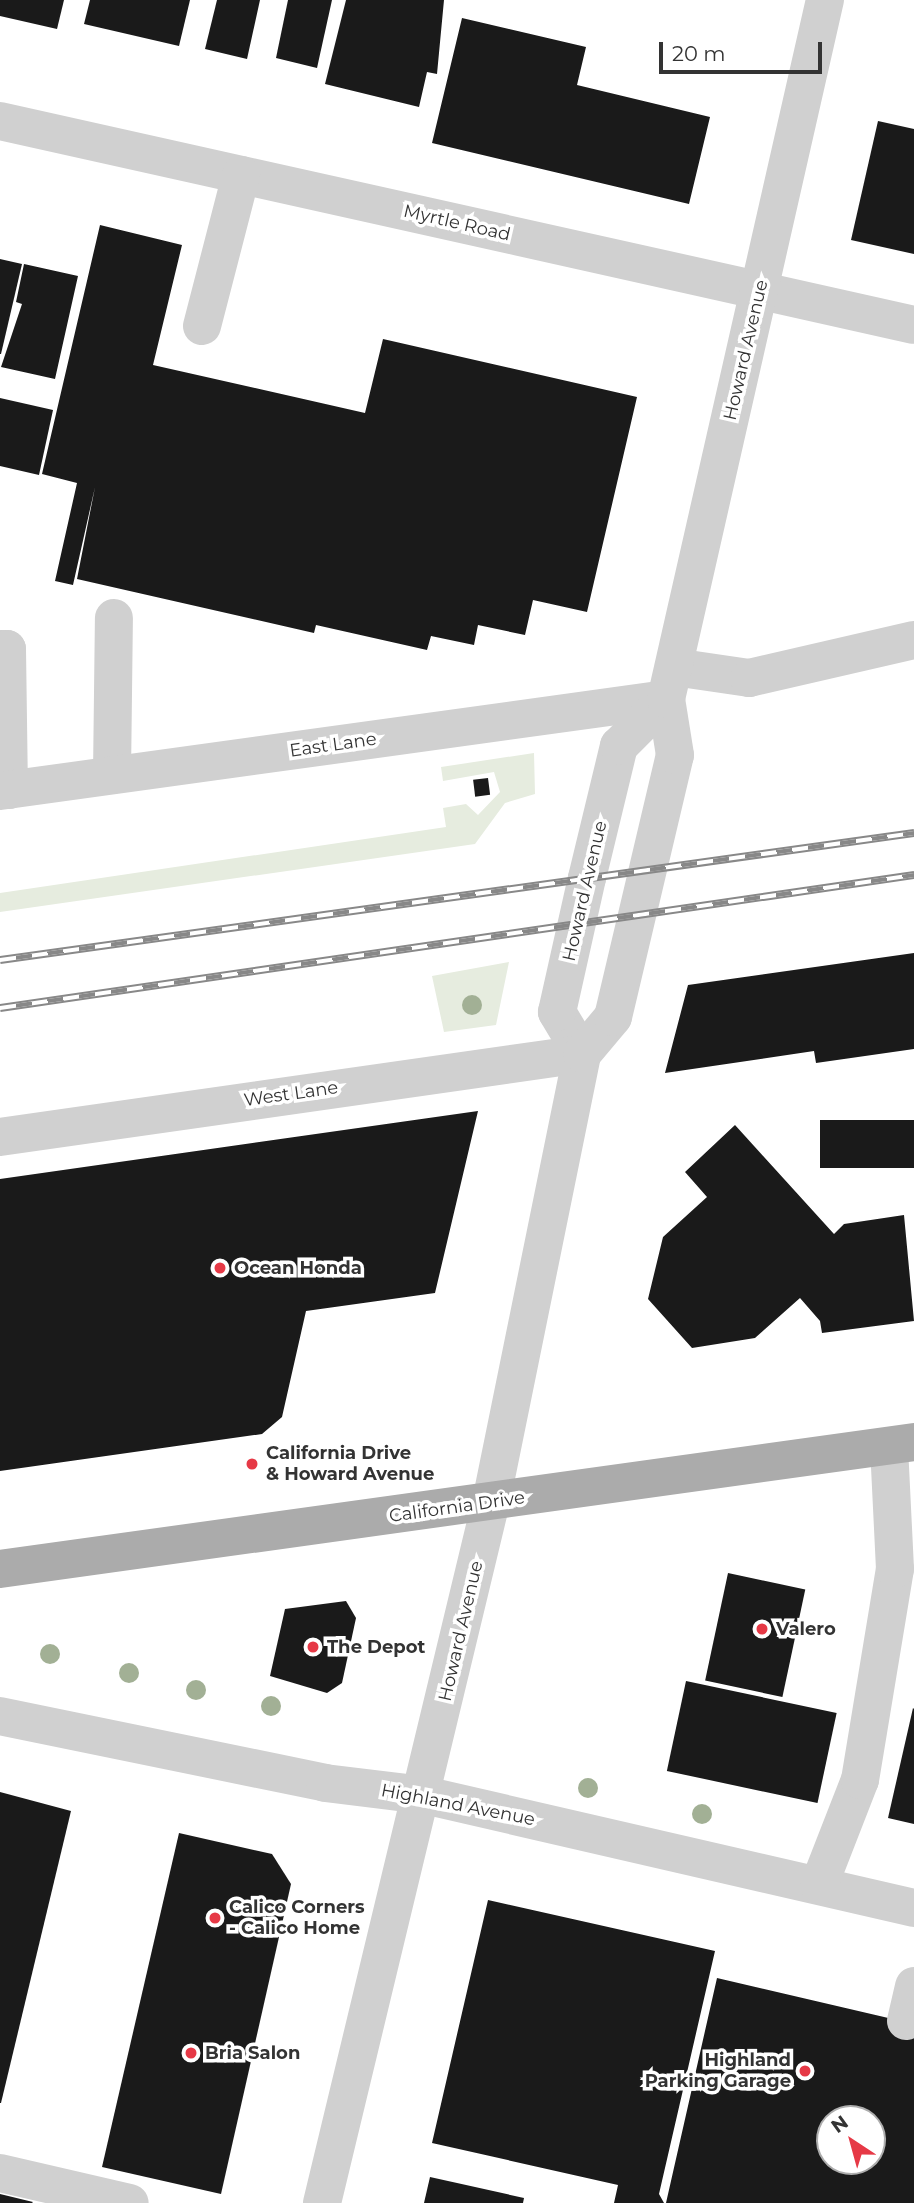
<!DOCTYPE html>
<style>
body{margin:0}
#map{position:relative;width:914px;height:2203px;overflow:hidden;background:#fff;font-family:Montserrat,sans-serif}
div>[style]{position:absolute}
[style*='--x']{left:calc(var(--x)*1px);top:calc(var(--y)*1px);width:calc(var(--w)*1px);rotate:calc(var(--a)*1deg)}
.green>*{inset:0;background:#e6ecdf}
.building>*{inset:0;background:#1a1a1a;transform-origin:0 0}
.minor>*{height:38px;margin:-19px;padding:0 19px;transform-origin:19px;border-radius:19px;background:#d0d0d0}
.major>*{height:38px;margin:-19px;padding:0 19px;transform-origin:19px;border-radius:19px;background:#ababab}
.rail>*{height:8px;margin-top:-4px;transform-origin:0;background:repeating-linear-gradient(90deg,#fff 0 16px,#888 0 32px);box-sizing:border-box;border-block:2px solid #888}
.trees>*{width:20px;height:20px;margin:-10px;border-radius:50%;background:#a2b095}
.dots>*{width:19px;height:19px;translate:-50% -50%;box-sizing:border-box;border:4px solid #fff;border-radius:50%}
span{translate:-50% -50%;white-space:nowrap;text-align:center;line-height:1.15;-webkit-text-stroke:7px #fff;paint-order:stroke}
.street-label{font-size:18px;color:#333}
.poi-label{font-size:18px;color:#333;font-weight:700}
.left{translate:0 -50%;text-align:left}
.right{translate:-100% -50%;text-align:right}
.north{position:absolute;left:816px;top:2105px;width:70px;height:70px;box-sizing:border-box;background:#fff;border:2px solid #adadad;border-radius:50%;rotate:324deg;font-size:19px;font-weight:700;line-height:28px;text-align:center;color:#333}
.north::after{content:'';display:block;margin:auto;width:24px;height:32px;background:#e63946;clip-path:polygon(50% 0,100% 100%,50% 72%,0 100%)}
.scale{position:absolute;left:659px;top:42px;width:163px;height:32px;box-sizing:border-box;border:4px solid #333;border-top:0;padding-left:9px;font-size:21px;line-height:24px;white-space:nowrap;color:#333;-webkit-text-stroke:5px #fff;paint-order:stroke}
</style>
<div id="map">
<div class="green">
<div style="clip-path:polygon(534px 753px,535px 794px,505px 803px,475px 844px,0 912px,0 893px,446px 827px,443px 808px,466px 804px,478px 815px,500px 792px,494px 772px,443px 781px,441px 767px)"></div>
<div style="clip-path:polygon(509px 962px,496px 1025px,444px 1032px,432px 976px)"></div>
</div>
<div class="building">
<div style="clip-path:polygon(0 0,64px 0,57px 29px,0 16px)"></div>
<div style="clip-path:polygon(90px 0,190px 0,179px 46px,84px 24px)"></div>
<div style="clip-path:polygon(217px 0,260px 0,247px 59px,205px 49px)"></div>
<div style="clip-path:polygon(288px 0,332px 0,317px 68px,276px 58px)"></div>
<div style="clip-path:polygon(346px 0,444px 0,437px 74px,427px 72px,419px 107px,325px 84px)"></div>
<div style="clip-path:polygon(462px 18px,586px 47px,577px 85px,710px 117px,689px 204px,432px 143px)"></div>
<div style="clip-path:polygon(878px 121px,914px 129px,914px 254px,851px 240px)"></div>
<div style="clip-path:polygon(100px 225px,182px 245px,153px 365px,365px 413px,383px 339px,637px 397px,587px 612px,533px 600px,525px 635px,478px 625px,474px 645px,431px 636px,427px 650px,316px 625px,314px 633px,77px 579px,95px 487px,73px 585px,55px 581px,77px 483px,42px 474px)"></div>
<div style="clip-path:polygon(0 259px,22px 264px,1px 354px,0 354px)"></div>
<div style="clip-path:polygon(24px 264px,78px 276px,55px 379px,1px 367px,22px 304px,16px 302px)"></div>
<div style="clip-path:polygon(0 398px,53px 410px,39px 475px,0 466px)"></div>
<div style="left:488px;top:778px;width:17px;height:15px;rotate:83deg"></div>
<div style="clip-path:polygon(914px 953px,914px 1049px,816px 1063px,814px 1051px,665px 1073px,688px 985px)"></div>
<div style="clip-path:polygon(478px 1111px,435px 1293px,306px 1311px,282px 1417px,262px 1434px,0 1471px,0 1179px)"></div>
<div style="left:914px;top:1120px;width:48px;height:94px;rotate:90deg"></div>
<div style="clip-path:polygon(735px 1125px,834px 1234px,844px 1224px,904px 1215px,914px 1321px,822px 1333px,820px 1321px,800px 1298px,755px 1338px,692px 1348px,648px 1299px,663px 1237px,707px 1197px,685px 1172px)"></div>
<div style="left:728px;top:1573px;width:79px;height:110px;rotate:12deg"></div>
<div style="clip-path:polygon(346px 1601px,356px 1618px,342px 1683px,327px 1693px,270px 1676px,285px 1609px)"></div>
<div style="left:686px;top:1681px;width:154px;height:92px;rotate:12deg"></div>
<div style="clip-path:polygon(913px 1708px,914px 1709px,914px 1824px,888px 1818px)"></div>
<div style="clip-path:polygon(0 1792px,71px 1811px,1px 2103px,0 2103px)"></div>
<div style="clip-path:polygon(179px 1833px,272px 1854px,291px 1884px,221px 2194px,102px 2167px)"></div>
<div style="clip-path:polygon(488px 1900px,715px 1951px,659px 2194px,664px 2203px,614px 2203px,618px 2185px,432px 2143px)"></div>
<div style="clip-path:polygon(evenodd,717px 1978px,914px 2024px,914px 2203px,666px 2203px,717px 1978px,830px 2119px,872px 2119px,872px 2161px,830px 2161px,830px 2119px)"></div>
<div style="clip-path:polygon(430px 2177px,524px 2198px,523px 2203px,424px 2203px)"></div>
<div style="clip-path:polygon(0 2194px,33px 2202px,32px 2203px,0 2203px)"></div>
</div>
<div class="minor">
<div style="--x:0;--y:121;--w:936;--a:12.58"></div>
<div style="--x:202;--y:326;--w:156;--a:-75.5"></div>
<div style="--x:0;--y:649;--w:7;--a:0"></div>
<div style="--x:7;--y:649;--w:141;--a:89.2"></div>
<div style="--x:674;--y:667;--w:76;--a:8.3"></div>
<div style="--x:749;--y:678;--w:169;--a:-13"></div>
<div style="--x:112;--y:775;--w:157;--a:-89.3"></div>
<div style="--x:0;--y:791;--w:672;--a:-7.86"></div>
<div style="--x:582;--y:1054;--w:49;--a:-120.8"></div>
<div style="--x:557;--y:1012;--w:137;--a:-77.4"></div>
<div style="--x:587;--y:878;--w:136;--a:-76.4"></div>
<div style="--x:619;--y:746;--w:66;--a:-45"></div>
<div style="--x:0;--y:1137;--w:588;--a:-8.12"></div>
<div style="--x:0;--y:1716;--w:332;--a:11.6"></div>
<div style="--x:325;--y:1783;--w:100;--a:6.9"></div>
<div style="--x:424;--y:1795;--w:503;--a:12.99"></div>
<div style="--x:819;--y:1885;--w:113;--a:-68.7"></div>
<div style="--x:860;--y:1780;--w:214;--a:-80.6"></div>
<div style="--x:895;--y:1569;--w:123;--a:-92.8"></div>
<div style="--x:906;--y:2021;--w:36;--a:-77"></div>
<div style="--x:0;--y:2173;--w:133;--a:13"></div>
<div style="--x:322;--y:2203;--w:721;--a:-76.45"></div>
<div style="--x:491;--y:1502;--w:457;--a:-78.5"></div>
<div style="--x:582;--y:1054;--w:48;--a:-50"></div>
<div style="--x:613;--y:1017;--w:269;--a:-76.7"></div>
<div style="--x:675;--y:755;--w:57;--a:-99.1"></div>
<div style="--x:666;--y:699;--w:717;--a:-77.19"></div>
</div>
<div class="major">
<div style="--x:0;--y:1569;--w:923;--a:-7.91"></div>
</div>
<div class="rail">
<div style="--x:0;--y:960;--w:923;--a:-7.91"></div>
<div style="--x:0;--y:1008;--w:924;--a:-8.28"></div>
</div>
<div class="trees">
<div style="left:472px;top:1005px"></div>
<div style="left:50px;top:1654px"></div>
<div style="left:129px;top:1673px"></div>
<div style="left:196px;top:1690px"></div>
<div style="left:271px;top:1706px"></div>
<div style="left:588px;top:1788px"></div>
<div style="left:702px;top:1814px"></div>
</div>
<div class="dots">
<div style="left:220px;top:1268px;background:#e63946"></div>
<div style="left:252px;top:1464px;background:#e63946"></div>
<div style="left:762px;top:1629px;background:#e63946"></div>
<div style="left:313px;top:1647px;background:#e63946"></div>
<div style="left:215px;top:1918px;background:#e63946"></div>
<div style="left:191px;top:2053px;background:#e63946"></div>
<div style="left:805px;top:2071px;background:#e63946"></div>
</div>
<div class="street-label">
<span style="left:457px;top:223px;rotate:13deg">Myrtle Road</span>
<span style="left:746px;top:350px;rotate:-77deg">Howard Avenue</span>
<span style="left:333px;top:745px;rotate:-8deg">East Lane</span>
<span style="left:585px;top:891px;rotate:-77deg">Howard Avenue</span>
<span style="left:291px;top:1094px;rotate:-8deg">West Lane</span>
<span style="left:457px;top:1507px;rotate:-8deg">California Drive</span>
<span style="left:461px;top:1631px;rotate:-77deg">Howard Avenue</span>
<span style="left:458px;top:1805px;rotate:11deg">Highland Avenue</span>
</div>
<div class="poi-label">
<span class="left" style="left:234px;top:1268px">Ocean Honda</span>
<span class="left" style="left:266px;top:1464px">California Drive<br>&amp; Howard Avenue</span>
<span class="left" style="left:776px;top:1629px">Valero</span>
<span class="left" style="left:327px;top:1647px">The Depot</span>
<span class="left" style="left:229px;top:1918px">Calico Corners<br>- Calico Home</span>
<span class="left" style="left:205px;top:2053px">Bria Salon</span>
<span class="right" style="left:791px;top:2071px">Highland<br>Parking Garage</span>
</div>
<div class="north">N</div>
<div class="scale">20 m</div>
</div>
